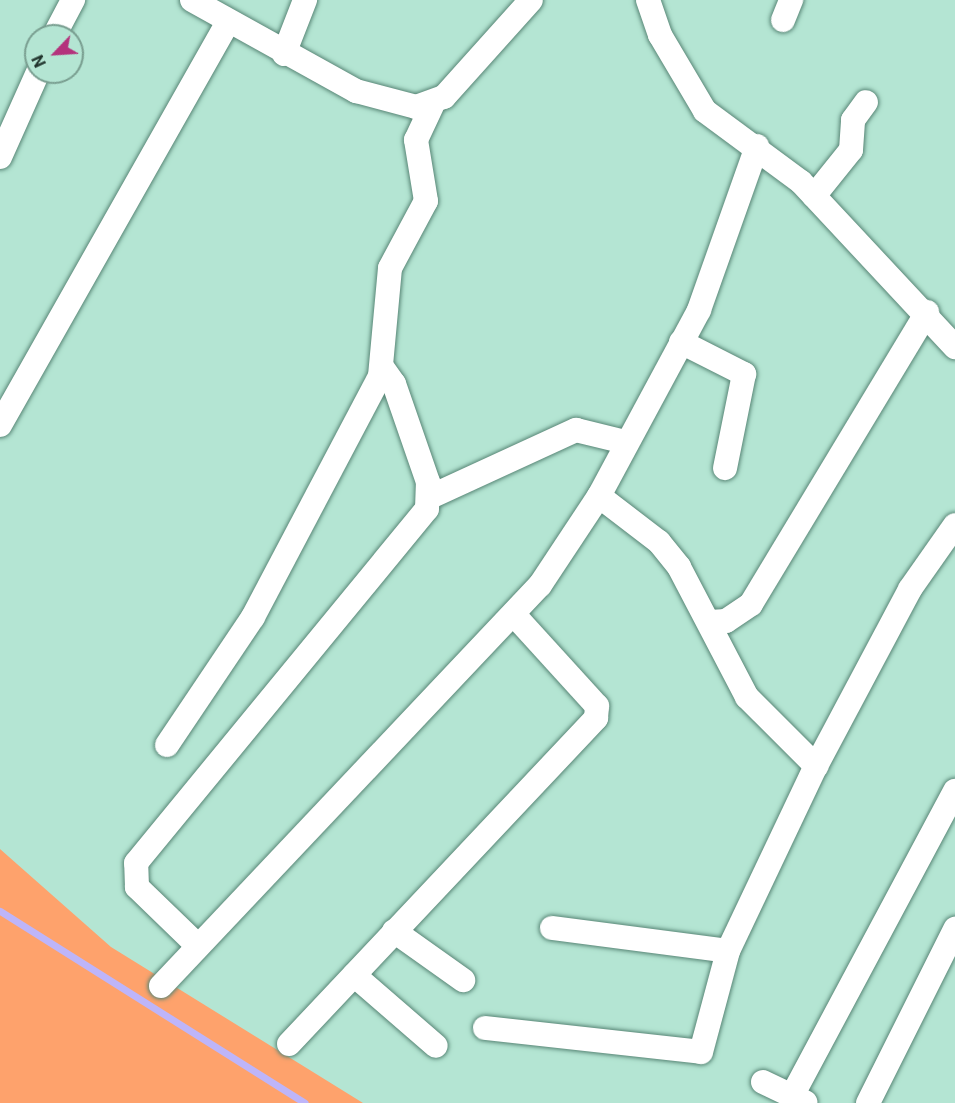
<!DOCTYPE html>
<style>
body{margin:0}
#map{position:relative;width:955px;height:1103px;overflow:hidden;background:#b4e5d3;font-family:Roboto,sans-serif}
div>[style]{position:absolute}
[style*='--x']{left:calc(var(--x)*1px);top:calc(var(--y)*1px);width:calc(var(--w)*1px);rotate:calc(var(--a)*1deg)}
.green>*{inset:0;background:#fea26c}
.stream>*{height:7px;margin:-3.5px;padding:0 3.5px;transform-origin:3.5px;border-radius:3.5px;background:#beb5f9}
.roads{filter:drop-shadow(0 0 2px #588676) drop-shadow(0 0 2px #588676)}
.minor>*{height:24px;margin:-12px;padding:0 12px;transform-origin:12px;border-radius:12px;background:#fff}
span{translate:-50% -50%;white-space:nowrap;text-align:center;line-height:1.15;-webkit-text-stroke:6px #b4e5d3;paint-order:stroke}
.north{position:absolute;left:24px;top:24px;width:60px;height:60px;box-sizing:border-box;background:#b4e5d3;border:2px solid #799e90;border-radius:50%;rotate:245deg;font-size:16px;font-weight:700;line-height:24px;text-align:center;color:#20332c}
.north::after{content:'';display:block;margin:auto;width:21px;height:27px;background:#b4327c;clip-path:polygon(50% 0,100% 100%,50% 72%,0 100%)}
</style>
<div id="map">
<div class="green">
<div style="clip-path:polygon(0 849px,111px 947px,363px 1103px,0 1103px)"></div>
</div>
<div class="stream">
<div style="--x:0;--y:911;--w:360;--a:32.2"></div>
</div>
<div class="roads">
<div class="minor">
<div style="--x:192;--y:0;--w:188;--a:29"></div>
<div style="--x:356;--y:91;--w:62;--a:14.9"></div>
<div style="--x:416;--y:107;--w:30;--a:-20"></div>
<div style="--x:444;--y:97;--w:130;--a:-48.1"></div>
<div style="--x:648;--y:0;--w:37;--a:71"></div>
<div style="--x:660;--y:35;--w:88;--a:59.4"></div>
<div style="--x:705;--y:111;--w:119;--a:36.5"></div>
<div style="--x:801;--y:182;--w:226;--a:47"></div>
<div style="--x:783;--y:20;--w:22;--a:-68"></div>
<div style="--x:54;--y:36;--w:41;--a:-62.2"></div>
<div style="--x:284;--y:54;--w:58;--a:-68.7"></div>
<div style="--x:0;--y:157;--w:93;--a:-65.9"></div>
<div style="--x:814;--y:196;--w:59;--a:-51.2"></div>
<div style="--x:851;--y:150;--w:30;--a:-86"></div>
<div style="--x:853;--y:120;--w:22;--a:-54"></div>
<div style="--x:681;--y:342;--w:71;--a:26.9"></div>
<div style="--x:744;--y:374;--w:96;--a:101.4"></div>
<div style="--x:0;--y:425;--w:461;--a:-60.5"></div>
<div style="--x:599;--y:496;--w:76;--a:37.5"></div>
<div style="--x:659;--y:542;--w:32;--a:51"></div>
<div style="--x:679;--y:567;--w:147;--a:62.4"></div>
<div style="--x:747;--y:697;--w:98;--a:45"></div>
<div style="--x:430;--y:497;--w:161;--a:-24.7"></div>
<div style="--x:576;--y:430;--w:50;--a:13.8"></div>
<div style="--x:710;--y:622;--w:16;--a:-4"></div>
<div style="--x:726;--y:621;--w:30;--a:-34"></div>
<div style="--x:751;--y:604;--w:341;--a:-58.9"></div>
<div style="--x:167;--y:745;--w:154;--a:-56.1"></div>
<div style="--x:253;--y:617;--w:272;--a:-62.2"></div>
<div style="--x:380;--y:376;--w:108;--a:-84.7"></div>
<div style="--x:390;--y:268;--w:76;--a:-61.8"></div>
<div style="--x:426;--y:201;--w:62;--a:-99.3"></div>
<div style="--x:416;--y:140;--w:38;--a:-65"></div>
<div style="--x:552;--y:928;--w:177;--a:7.4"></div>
<div style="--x:394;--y:931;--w:85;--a:35.4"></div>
<div style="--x:198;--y:946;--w:85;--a:-136"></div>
<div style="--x:137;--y:887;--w:24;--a:-92"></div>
<div style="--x:136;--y:863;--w:458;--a:-50.6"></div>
<div style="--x:427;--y:509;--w:27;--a:-88"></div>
<div style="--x:428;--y:482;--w:104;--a:-109.1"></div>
<div style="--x:394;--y:384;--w:21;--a:-125"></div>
<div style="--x:354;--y:975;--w:108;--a:40.9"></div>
<div style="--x:161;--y:986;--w:552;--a:-46.62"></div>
<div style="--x:540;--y:585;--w:107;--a:-56.5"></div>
<div style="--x:599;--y:496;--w:211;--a:-61.7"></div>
<div style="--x:699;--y:310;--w:174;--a:-70.5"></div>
<div style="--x:485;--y:1028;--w:217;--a:6.3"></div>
<div style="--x:701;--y:1052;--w:105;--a:-75"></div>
<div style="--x:728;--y:951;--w:205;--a:-64.6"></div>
<div style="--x:816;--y:766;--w:200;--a:-62"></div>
<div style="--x:910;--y:589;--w:78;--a:-54.9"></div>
<div style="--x:289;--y:1044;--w:448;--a:-46.7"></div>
<div style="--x:596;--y:718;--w:12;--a:-85"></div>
<div style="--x:597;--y:706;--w:122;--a:-132.3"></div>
<div style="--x:763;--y:1082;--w:47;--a:25.5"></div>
<div style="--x:792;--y:1096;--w:346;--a:-61.9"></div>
<div style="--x:868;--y:1103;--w:195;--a:-63.4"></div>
</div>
</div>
<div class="north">N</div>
</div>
